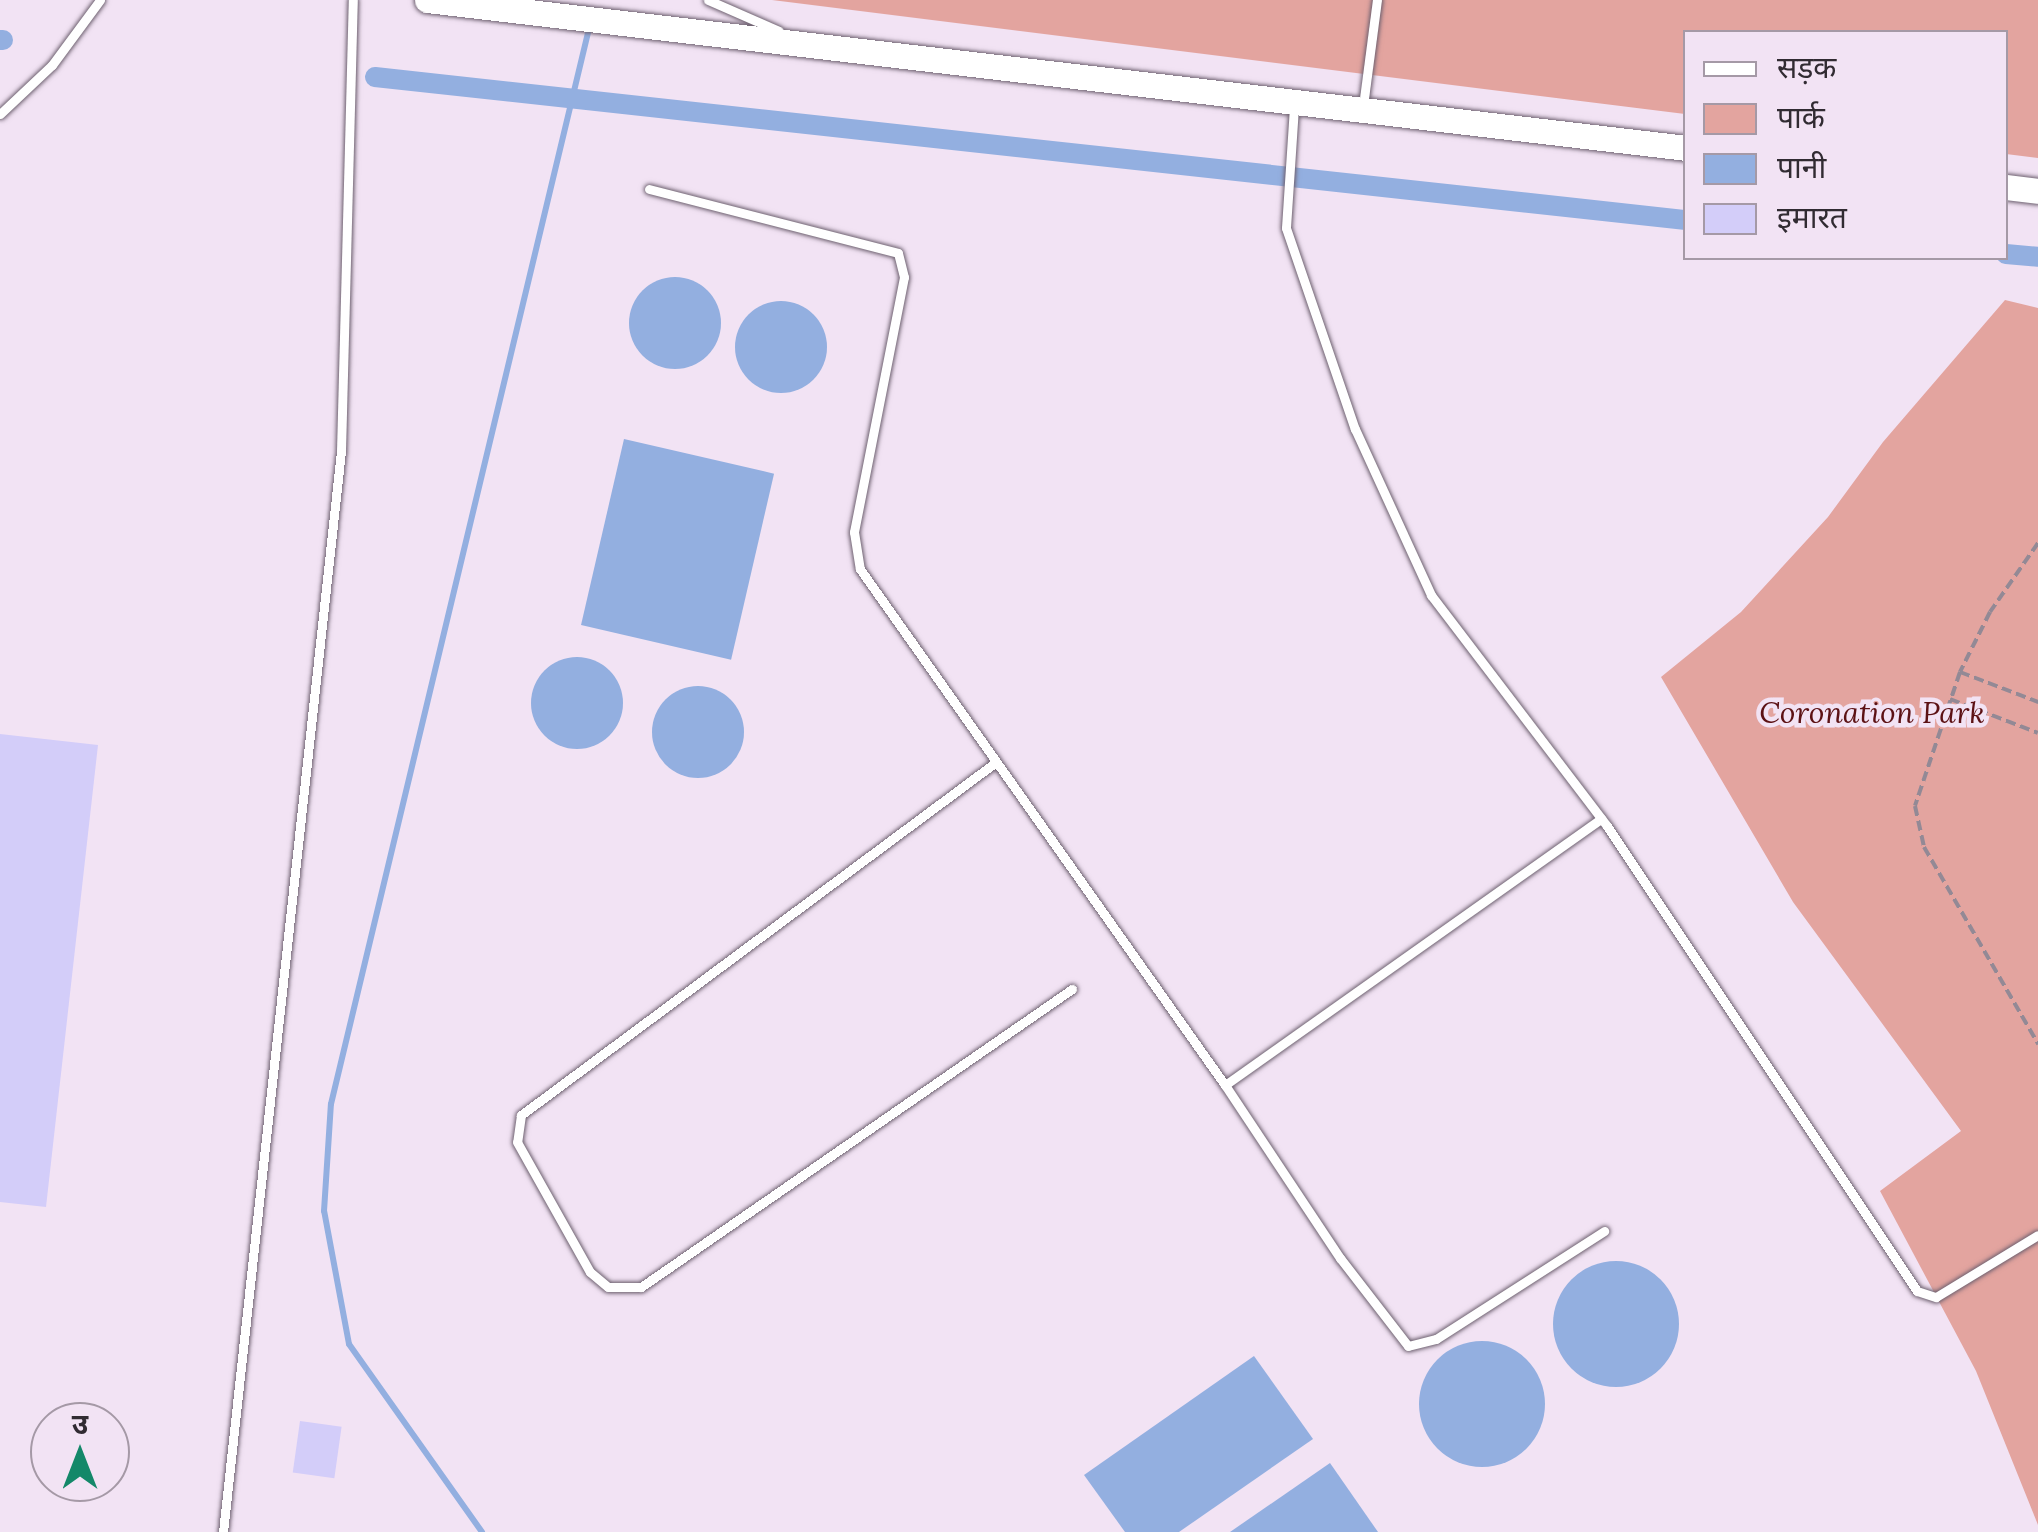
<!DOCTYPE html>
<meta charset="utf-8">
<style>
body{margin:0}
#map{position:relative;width:2038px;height:1532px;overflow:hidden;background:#f2e3f4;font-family:Lora,"Noto Sans Devanagari",serif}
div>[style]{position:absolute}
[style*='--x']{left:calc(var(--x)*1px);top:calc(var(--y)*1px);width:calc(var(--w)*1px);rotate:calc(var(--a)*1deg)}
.green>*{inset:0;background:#e3a49f}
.water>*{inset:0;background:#93afe0;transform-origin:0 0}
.round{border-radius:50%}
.stream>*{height:6px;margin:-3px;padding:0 3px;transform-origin:3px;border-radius:3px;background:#93afe0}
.canal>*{height:20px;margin:-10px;padding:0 10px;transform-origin:10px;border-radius:10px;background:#93afe0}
.building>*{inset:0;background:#d3cdf9;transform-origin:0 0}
.path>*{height:4px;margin-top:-2px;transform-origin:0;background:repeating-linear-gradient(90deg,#938995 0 10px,transparent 0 15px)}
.roads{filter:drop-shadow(0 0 2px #6e6170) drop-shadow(0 0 2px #6e6170)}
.lane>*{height:9px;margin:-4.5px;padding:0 4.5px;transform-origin:4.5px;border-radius:4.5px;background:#fff}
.secondary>*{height:25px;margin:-12.5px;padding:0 12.5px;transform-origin:12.5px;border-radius:12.5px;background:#fff}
span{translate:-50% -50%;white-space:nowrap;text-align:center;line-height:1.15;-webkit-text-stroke:9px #f2e3f4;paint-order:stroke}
.park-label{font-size:30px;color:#5c1114;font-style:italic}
.legend{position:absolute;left:1683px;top:30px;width:325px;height:230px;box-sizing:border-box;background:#f2e3f4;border:2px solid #a599a6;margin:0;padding:12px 18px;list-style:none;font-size:30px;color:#312b32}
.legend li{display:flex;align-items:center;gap:20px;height:50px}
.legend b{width:50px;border:2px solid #a599a6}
.north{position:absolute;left:30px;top:1402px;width:100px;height:100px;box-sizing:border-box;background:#f2e3f4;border:2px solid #a599a6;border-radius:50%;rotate:0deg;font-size:28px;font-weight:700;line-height:40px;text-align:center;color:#312b32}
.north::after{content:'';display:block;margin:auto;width:35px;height:45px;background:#148869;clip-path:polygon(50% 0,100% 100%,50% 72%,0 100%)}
</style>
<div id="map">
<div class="green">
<div style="clip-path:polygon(772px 0,2038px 0,2038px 158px,2006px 154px,2006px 32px,1686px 32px,1685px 114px)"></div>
<div style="clip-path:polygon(2005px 300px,2038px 308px,2038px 1525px,1976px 1371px,1880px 1191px,1961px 1131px,1793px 902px,1661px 677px,1741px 612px,1828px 517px,1883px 442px)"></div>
</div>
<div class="water">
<div class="round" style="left:629px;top:277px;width:92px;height:92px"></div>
<div class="round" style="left:735px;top:301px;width:92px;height:92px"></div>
<div style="left:624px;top:439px;width:154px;height:191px;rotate:13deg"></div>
<div class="round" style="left:531px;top:657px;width:92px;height:92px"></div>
<div class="round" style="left:652px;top:686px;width:92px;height:92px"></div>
<div class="round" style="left:1553px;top:1261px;width:126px;height:126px"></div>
<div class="round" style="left:1419px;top:1341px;width:126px;height:126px"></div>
<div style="clip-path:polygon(1254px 1356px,1313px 1439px,1179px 1532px,1125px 1532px,1084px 1475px)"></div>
<div style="clip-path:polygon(1330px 1463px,1378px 1532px,1230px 1532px)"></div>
</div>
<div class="stream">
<div style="--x:482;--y:1532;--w:230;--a:-125.3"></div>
<div style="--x:349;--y:1344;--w:135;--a:-100.6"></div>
<div style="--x:324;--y:1211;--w:107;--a:-86.3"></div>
<div style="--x:331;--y:1104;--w:1111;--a:-76.51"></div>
</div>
<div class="canal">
<div style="--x:0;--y:40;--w:3;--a:0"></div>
<div style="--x:375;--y:77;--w:1319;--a:6.23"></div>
<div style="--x:2006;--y:254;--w:32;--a:5"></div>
</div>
<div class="building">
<div style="clip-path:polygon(0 734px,98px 745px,46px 1207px,0 1202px)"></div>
<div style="left:300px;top:1421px;width:42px;height:52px;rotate:8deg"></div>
</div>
<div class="path">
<div style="--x:2038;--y:543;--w:84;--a:124.8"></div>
<div style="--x:1990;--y:612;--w:67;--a:116.6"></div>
<div style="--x:1960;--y:672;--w:141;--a:108.6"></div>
<div style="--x:1915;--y:806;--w:42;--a:77.6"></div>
<div style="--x:1924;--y:847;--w:228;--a:59.9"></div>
<div style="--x:1960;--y:672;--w:84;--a:21"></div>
<div style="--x:1950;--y:699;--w:94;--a:21.1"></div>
</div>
<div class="roads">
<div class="lane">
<div style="--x:708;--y:0;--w:77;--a:23.6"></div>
<div style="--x:1363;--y:106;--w:107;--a:-82.5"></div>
<div style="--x:1294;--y:107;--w:121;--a:93.8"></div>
<div style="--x:1286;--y:228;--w:213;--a:71.1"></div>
<div style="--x:1355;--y:429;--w:183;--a:65.4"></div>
<div style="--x:1431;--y:595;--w:290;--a:52.7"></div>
<div style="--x:1607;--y:826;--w:559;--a:56.31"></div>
<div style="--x:1917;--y:1291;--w:20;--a:18"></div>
<div style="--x:1936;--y:1297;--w:119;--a:-31.3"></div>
<div style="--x:0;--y:114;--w:71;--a:-43.3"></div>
<div style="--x:52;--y:65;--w:81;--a:-53.6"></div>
<div style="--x:649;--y:189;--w:257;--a:14.4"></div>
<div style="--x:898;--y:253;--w:25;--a:76"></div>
<div style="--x:904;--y:277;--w:260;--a:101.1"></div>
<div style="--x:854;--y:532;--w:37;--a:81"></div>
<div style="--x:860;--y:569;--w:632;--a:54.73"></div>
<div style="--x:1225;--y:1085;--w:461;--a:-35.3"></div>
<div style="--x:996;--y:762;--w:592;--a:143.38"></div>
<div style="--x:521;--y:1115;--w:27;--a:98"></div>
<div style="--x:517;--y:1142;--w:149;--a:60.7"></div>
<div style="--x:590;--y:1272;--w:23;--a:40"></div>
<div style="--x:608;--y:1287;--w:33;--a:0"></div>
<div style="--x:641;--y:1287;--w:524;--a:-34.66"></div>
<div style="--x:1225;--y:1085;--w:208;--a:56.4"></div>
<div style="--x:1340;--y:1258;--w:111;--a:52.3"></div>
<div style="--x:1408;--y:1346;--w:29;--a:-14"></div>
<div style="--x:1436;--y:1339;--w:200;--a:-32.7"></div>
<div style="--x:223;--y:1532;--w:1087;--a:-83.77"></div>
<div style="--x:341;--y:451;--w:451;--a:-88.5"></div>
</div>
<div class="secondary">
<div style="--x:427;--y:0;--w:1268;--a:6.7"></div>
<div style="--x:2006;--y:187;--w:32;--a:7"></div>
</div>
</div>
<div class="park-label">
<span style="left:1872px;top:712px">Coronation Park</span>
</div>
<ul class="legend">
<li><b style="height:12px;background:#fff"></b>सड़क</li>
<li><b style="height:28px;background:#e3a49f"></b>पार्क</li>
<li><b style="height:28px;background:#93afe0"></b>पानी</li>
<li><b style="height:28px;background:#d3cdf9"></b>इमारत</li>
</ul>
<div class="north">उ</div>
</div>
